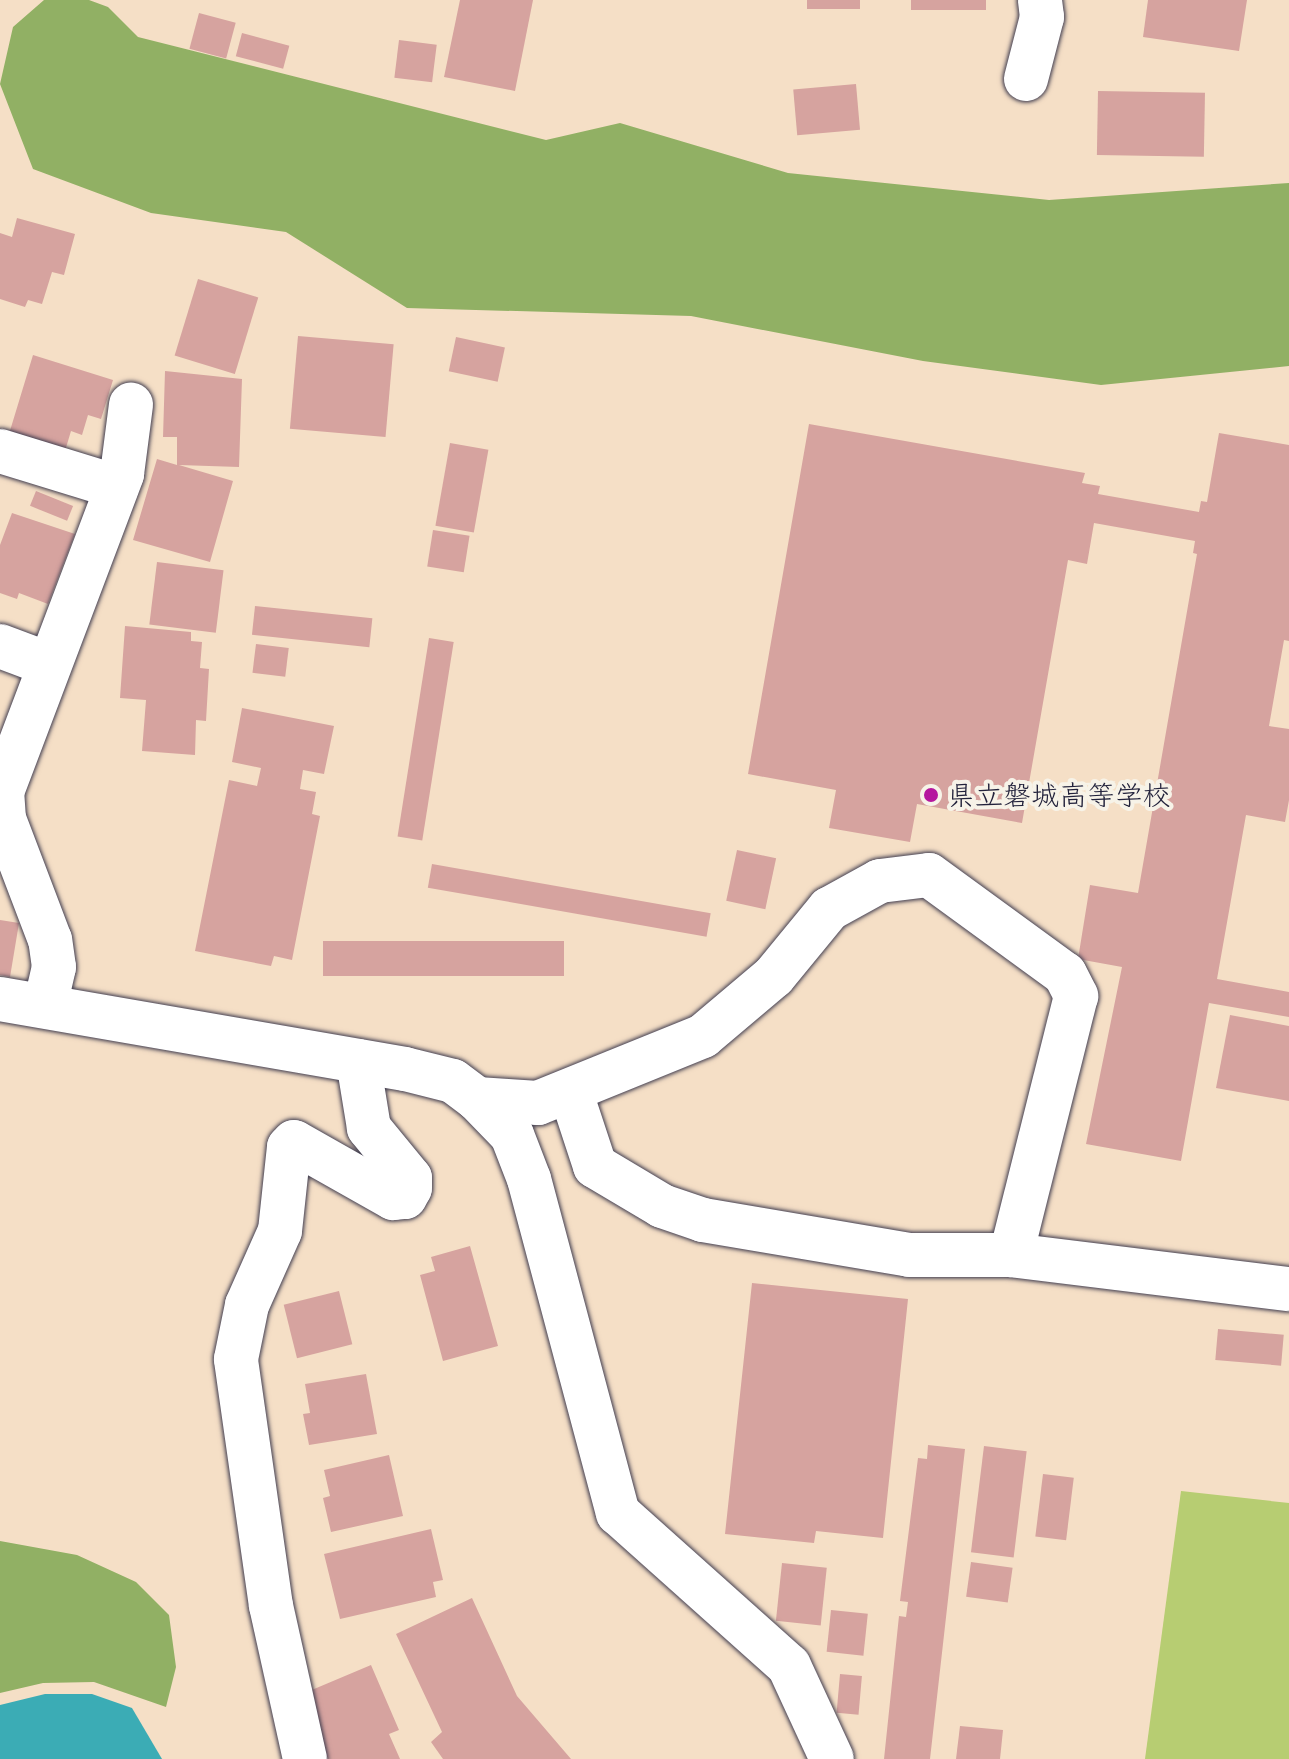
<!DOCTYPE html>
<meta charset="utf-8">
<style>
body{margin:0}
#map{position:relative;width:1289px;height:1759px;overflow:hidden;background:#f5dfc6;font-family:Itim,"Klee One",sans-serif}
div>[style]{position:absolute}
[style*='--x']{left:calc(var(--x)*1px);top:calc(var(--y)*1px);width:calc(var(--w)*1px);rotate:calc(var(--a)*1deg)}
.green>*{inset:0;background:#b7cd72}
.forest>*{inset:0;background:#91b064}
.water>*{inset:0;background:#3bacb5}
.building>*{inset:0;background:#d6a39f;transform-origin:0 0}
.roads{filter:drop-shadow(0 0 2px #423e50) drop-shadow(0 0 2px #423e50)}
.minor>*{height:44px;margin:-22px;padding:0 22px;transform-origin:22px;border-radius:22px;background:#fff}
.dots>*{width:22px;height:22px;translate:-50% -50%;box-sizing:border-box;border:4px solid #f7f3e8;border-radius:50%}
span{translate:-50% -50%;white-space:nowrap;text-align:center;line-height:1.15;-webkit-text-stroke:8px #f7f3e8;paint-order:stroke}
.poi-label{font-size:28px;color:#22223b}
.left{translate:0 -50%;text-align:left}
</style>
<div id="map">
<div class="green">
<div style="clip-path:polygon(1181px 1491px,1289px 1503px,1289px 1759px,1145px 1759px)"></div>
</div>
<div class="forest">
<div style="clip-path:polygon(44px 0,89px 0,108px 7px,138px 37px,546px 140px,620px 123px,788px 173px,1049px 200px,1289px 183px,1289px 366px,1101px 385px,923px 361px,691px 316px,407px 308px,286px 232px,151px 213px,33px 169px,0 84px,13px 27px)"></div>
<div style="clip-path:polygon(0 1541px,77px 1555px,136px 1582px,169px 1615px,176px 1667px,166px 1707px,94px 1682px,43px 1683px,0 1693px)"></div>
</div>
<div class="water">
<div style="clip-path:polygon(45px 1694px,92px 1694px,132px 1708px,162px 1759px,0 1759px,0 1705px)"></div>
</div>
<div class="building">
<div style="clip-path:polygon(460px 0,533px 0,515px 91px,444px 77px)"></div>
<div style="left:807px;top:0;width:53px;height:9px"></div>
<div style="left:911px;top:0;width:75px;height:10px"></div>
<div style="clip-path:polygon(1148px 0,1247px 0,1239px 51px,1143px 37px)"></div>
<div style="left:199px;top:13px;width:38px;height:37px;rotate:15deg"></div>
<div style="left:242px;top:33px;width:49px;height:24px;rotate:15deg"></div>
<div style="left:399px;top:40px;width:38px;height:38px;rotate:7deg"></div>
<div style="left:856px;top:84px;width:46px;height:63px;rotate:85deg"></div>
<div style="left:1098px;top:91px;width:107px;height:64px;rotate:1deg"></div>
<div style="clip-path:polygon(17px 218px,75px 234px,64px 275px,52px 272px,42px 304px,28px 300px,25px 307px,0 299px,0 233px,12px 237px)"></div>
<div style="left:198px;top:279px;width:63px;height:80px;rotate:17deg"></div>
<div style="left:298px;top:336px;width:96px;height:93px;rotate:5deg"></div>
<div style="left:456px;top:337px;width:50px;height:35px;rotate:12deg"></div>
<div style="clip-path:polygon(33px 355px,113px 380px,101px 419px,88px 415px,82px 435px,71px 431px,65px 451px,9px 434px)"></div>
<div style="clip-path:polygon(165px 371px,242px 379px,239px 467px,179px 465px,233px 481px,210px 562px,133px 540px,157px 459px,177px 465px,177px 437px,163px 437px)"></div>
<div style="clip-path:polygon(809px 424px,1085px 473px,1082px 483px,1100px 486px,1098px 494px,1199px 512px,1201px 501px,1207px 502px,1219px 433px,1289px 445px,1289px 641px,1284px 640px,1269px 726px,1289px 729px,1289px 800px,1285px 822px,1246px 815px,1217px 979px,1289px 992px,1289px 1017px,1209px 1003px,1181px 1161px,1086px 1144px,1122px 967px,1078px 959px,1090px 885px,1138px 893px,1197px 554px,1193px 553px,1195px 541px,1094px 523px,1087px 564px,1068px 560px,1022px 823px,917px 804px,910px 842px,829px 828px,836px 790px,748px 774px)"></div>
<div style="left:450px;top:443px;width:39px;height:84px;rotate:10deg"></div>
<div style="left:36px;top:491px;width:40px;height:16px;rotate:22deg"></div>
<div style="clip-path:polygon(12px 513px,75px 534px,48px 604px,19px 593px,17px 599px,0 593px,0 545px)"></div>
<div style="left:433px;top:530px;width:37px;height:37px;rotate:9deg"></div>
<div style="left:157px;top:562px;width:67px;height:63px;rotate:7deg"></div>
<div style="left:255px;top:606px;width:118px;height:29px;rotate:6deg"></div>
<div style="clip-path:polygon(125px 626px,191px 632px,191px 641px,202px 642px,200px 668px,209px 669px,206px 721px,196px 720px,195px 755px,142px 751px,146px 700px,120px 698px)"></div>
<div style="left:429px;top:638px;width:25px;height:201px;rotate:9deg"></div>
<div style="left:256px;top:644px;width:33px;height:29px;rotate:7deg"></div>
<div style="clip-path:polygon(242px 708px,334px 726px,324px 774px,303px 770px,300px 789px,316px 792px,312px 814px,320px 816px,292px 960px,274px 956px,271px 966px,195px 951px,229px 780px,257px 786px,261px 768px,232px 762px)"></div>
<div style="left:737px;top:850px;width:40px;height:52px;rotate:12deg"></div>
<div style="left:432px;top:864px;width:283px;height:24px;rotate:10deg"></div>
<div style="clip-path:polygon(0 920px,19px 923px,10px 977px,0 975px)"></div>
<div style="left:323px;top:941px;width:241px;height:35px"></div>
<div style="clip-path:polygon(1230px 1015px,1289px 1026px,1289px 1101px,1216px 1088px)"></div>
<div style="clip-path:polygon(470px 1246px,498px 1346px,443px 1361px,420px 1275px,435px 1271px,431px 1257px)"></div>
<div style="clip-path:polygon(752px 1283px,908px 1299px,883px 1538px,816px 1531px,814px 1543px,725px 1534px)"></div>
<div style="left:339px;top:1291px;width:55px;height:57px;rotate:76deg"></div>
<div style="left:1218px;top:1329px;width:66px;height:31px;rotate:5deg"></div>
<div style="clip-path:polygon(366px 1374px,377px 1434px,309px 1445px,303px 1414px,310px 1413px,305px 1384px)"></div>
<div style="clip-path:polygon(928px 1445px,965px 1449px,930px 1759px,884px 1759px,899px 1616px,906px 1617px,908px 1602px,900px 1601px,918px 1458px,927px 1459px)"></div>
<div style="left:984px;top:1446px;width:43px;height:107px;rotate:7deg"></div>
<div style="clip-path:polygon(389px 1455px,403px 1516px,331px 1532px,323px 1498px,330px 1496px,324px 1470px)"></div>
<div style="left:1043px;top:1474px;width:31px;height:63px;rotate:7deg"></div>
<div style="clip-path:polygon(431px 1529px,443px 1580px,433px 1582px,436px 1597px,340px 1619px,324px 1554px)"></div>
<div style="left:971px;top:1562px;width:42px;height:35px;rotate:8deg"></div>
<div style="left:782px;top:1563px;width:45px;height:58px;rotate:6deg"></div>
<div style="clip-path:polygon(472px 1598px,517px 1696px,571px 1759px,443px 1759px,431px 1742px,442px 1732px,396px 1634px)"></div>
<div style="left:831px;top:1610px;width:37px;height:42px;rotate:6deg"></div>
<div style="clip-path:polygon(371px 1665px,399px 1730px,389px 1734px,400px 1759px,320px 1759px,307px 1692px)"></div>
<div style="left:840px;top:1674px;width:22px;height:39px;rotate:5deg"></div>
<div style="clip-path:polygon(960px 1726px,1003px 1730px,1000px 1759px,956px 1759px)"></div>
</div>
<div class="roads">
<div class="minor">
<div style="--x:1026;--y:79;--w:64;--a:-75.5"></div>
<div style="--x:1042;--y:17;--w:17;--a:-97"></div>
<div style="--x:0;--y:451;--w:122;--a:17.1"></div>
<div style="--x:0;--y:646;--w:51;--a:20.6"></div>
<div style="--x:0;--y:999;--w:411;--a:9.8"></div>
<div style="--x:405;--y:1069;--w:49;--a:14"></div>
<div style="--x:453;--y:1081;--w:30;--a:37"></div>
<div style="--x:477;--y:1099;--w:50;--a:45.8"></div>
<div style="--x:512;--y:1135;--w:47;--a:68.9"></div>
<div style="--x:529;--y:1179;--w:346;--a:75.1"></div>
<div style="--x:618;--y:1513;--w:229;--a:41.8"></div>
<div style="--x:789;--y:1666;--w:102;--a:65.2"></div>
<div style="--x:45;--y:1006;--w:40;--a:-77"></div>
<div style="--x:54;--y:967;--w:27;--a:-98"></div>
<div style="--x:50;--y:940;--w:129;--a:-110.8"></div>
<div style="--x:4;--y:819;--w:27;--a:-94"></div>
<div style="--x:2;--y:792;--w:340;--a:-69.3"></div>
<div style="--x:122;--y:474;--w:70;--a:-82.6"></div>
<div style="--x:571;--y:1093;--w:77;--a:71.8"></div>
<div style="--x:595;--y:1166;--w:78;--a:30.8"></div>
<div style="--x:662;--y:1206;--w:43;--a:18.9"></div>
<div style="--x:703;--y:1220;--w:209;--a:9.6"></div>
<div style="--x:909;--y:1255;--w:102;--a:0"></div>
<div style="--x:1011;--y:1255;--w:280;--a:7"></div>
<div style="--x:477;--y:1099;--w:61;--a:3.8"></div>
<div style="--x:538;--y:1103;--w:178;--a:-22.1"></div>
<div style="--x:703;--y:1036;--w:93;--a:-40.2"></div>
<div style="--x:774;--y:976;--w:87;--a:-50.6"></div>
<div style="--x:829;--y:909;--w:58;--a:-28.8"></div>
<div style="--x:880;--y:881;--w:49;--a:-7"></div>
<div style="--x:929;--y:875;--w:168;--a:36.1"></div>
<div style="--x:1065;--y:974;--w:25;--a:63"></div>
<div style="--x:1076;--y:996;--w:267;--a:104.1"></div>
<div style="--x:305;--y:1759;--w:157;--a:-102.5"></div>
<div style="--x:271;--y:1606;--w:249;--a:-98.1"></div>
<div style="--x:236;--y:1359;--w:55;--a:-78.5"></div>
<div style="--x:247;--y:1305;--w:81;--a:-66"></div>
<div style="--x:280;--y:1231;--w:84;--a:-83.9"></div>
<div style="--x:289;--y:1147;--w:7;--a:-45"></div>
<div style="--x:294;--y:1142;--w:114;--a:29.5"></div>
<div style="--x:393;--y:1198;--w:12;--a:-5"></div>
<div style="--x:405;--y:1197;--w:10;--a:-61"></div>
<div style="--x:410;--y:1188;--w:10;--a:-90"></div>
<div style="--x:410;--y:1178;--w:65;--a:-129.4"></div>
<div style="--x:369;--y:1128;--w:68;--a:-99.3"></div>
</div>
</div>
<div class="dots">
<div style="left:931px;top:795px;background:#b5179e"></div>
</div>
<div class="poi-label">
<span class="left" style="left:947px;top:795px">県立磐城高等学校</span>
</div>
</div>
